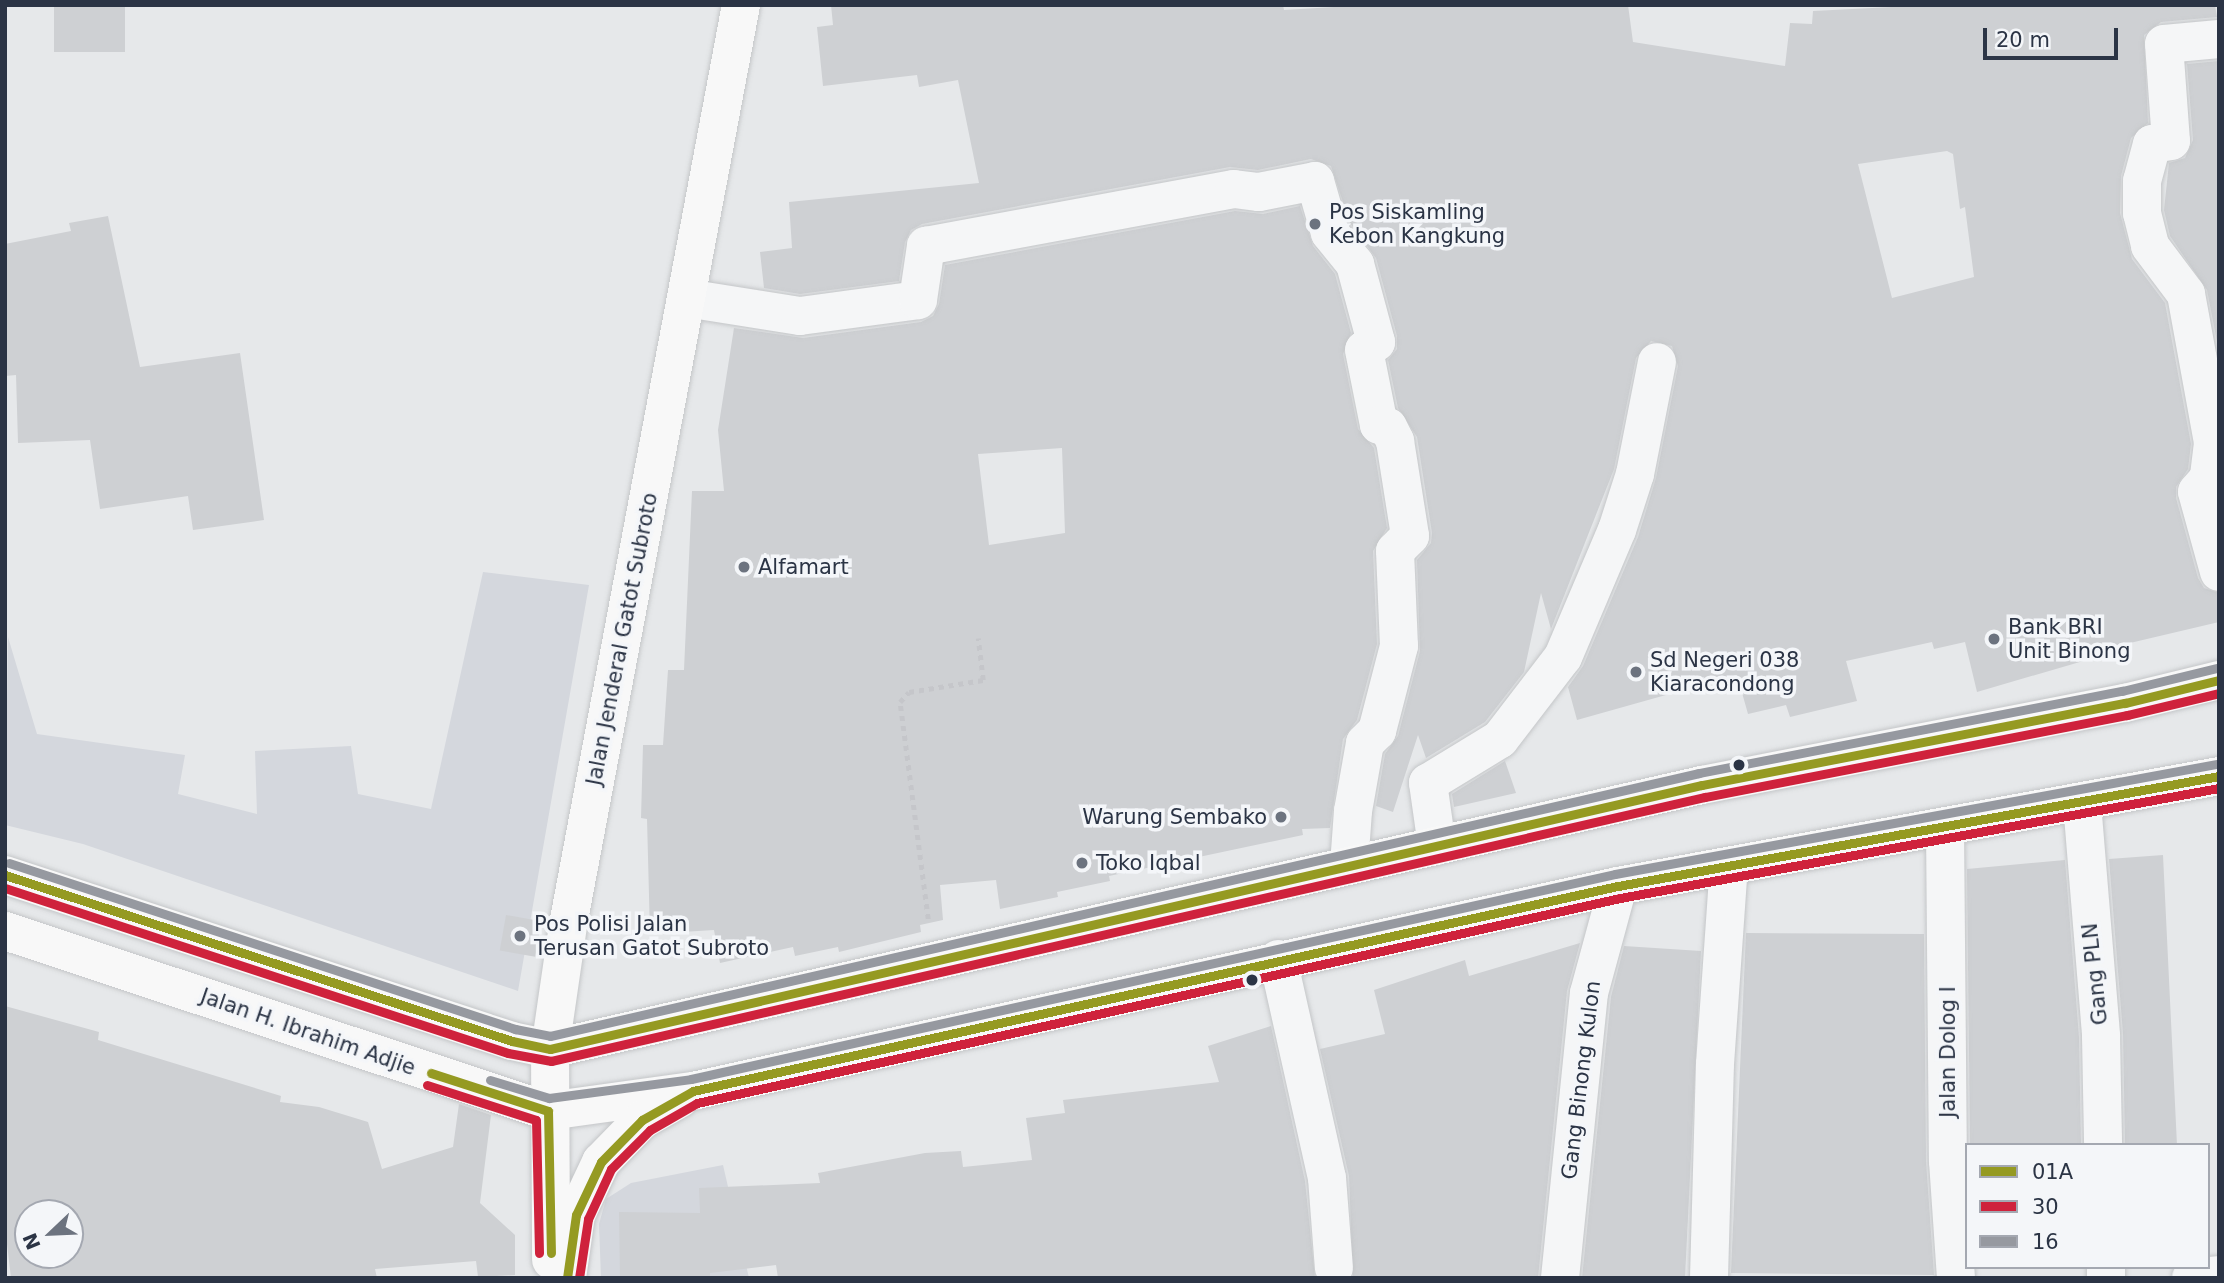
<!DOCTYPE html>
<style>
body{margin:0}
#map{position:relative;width:2224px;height:1283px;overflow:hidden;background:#e6e8ea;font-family:"DejaVu Sans",sans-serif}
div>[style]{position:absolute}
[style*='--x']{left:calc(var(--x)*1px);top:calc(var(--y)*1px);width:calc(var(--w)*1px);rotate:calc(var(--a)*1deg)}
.built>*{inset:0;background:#d4d7dd}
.building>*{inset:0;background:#ced0d3;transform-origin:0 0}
.path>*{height:4.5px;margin-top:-2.25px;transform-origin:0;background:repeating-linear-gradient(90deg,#c5c6ca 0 5px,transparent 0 10px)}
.roads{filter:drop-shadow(0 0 2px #c4c6c8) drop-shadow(0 0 2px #c4c6c8)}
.street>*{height:38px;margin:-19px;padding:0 19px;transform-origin:19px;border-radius:19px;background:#f5f6f7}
.secondary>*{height:38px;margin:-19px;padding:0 19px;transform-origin:19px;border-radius:19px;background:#f8f8f8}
.primary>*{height:38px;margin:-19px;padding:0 19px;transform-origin:19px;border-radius:19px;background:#f8f8f8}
.bus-1>*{height:9px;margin:-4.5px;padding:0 4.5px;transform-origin:4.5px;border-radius:4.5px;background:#959a22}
.bus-2>*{height:9px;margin:-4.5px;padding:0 4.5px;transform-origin:4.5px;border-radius:4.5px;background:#cf223c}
.bus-3>*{height:9px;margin:-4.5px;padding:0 4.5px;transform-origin:4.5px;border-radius:4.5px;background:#9699a0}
.dots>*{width:19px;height:19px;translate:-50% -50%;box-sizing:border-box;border:4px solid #f4f6f9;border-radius:50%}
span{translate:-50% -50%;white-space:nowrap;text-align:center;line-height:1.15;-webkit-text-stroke:7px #f4f6f9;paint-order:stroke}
.poi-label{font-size:21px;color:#2b3445}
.left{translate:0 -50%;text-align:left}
.right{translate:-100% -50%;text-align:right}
.street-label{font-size:21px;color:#2b3445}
.frame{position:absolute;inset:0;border:7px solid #2b3445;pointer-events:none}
.legend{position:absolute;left:1965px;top:1143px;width:245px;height:126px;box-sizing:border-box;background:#f4f6f9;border:2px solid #a4a8b1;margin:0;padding:9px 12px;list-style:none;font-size:21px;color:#2b3445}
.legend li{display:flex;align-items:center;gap:14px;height:35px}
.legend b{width:35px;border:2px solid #a4a8b1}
.north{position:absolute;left:14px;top:1199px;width:70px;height:70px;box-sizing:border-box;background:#f4f6f9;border:2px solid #a4a8b1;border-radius:50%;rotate:247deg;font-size:19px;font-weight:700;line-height:28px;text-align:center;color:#2b3445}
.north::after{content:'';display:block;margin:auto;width:24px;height:32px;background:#6c737f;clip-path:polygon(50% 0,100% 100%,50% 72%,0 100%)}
.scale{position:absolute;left:1983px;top:28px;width:135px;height:32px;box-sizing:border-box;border:4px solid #2b3445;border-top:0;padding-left:9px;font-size:21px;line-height:24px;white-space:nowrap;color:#2b3445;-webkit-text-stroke:5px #f4f6f9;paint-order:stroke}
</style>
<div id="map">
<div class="built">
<div style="clip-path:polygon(483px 572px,589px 585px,518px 991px,83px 844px,5px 825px,8px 637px,37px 734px,185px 755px,178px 794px,257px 814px,255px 751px,351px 746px,358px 794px,431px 809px)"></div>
<div style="clip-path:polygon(723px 1165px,749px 1278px,601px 1278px,599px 1224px,606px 1199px,631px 1183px)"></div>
</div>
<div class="building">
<div style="left:54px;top:5px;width:71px;height:47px"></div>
<div style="clip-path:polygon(evenodd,831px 5px,1283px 5px,1284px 10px,1367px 5px,1628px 5px,1633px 42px,1785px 66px,1790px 23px,1812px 24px,1813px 11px,1931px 5px,2215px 5px,2217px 17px,2161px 22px,2144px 35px,2148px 123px,2131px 138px,2121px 176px,2120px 213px,2132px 259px,2165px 303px,2191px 444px,2188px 469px,2176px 487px,2176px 498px,2198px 578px,2204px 588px,2219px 593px,2219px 622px,2113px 647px,2114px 652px,1977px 692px,1965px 642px,1934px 649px,1932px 642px,1846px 661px,1857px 701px,1790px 717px,1786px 705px,1748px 714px,1737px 675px,1577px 720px,1568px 687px,1583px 666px,1638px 537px,1656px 478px,1678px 366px,1672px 346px,1651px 341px,1636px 358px,1614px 469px,1551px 629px,1541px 593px,1524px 672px,1485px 722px,1426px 758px,1418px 735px,1393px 812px,1376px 806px,1385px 754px,1398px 736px,1420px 651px,1417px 560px,1431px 543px,1432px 533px,1417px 437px,1398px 408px,1388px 360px,1397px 349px,1397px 336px,1376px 258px,1350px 223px,1331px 166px,1311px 159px,1258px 170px,1230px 167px,922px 224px,911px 230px,905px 242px,899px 281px,800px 294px,764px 288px,760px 252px,792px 248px,789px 202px,979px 183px,958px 80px,919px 87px,917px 75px,823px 86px,817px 27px,833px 25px,831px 5px,1947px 151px,1953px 154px,1960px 209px,1965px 207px,1974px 277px,1892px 298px,1858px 164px,1947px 151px)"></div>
<div style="clip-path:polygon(2219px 61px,2219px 352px,2207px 290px,2170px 236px,2164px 210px,2169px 163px,2185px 158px,2193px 140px,2187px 64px)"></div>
<div style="clip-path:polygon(evenodd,1300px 206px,1313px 246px,1335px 274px,1351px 333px,1343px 354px,1358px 429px,1374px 448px,1387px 528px,1373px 551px,1377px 644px,1357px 720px,1343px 739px,1330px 828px,1302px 829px,1303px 835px,1109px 876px,1110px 881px,1057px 892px,1058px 897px,1000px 909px,996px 880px,940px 885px,943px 920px,920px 925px,921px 932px,839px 952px,838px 947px,795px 956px,793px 947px,720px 963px,714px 930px,650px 934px,647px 819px,641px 818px,643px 745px,663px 745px,668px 670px,684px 670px,692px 491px,724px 491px,718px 430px,734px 328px,803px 338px,921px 322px,933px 316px,939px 304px,945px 265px,1235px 211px,1263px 214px,1300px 206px,1062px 448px,1065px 533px,989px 545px,978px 454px,1062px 448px)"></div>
<div style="clip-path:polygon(108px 216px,140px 367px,240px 353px,264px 520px,193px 530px,188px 496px,100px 509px,90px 440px,18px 443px,16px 375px,5px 376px,5px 244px,71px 231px,69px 223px)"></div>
<div style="clip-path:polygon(1505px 761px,1516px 793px,1454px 807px,1452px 794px)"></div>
<div style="clip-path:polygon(2163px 855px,2177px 1145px,2125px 1145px,2123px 1034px,2109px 859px)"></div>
<div style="clip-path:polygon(2065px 860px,2079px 1037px,2081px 1145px,1970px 1145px,1967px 869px)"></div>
<div style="left:506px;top:915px;width:36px;height:36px;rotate:10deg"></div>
<div style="clip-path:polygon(1746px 933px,1924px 934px,1926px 1161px,1934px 1275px,1731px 1273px)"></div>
<div style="clip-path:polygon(1580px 943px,1567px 991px,1538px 1278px,1353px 1278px,1349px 1176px,1320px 1049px,1385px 1034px,1374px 990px,1465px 960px,1469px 976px)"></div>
<div style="clip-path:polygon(1624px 946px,1701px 951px,1685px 1278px,1582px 1278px,1611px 997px)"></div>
<div style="clip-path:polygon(evenodd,5px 1006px,99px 1032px,98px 1040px,281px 1096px,280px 1102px,319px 1107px,368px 1122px,382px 1169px,453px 1147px,459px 1104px,491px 1115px,480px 1203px,515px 1235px,515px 1275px,478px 1277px,476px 1261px,375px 1269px,377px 1278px,11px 1278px,5px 1227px,5px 1006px,28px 1213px,70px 1213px,70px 1255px,28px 1255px,28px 1213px)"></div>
<div style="clip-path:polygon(1271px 1026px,1305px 1181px,1315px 1278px,778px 1278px,776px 1265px,710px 1273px,710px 1278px,620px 1278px,619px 1212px,700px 1213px,699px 1188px,820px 1183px,818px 1173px,925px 1153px,961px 1151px,963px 1167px,1032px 1160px,1026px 1118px,1065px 1113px,1063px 1100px,1219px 1082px,1208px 1046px)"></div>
</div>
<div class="path">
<div style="--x:928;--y:919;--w:219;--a:-97.4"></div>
<div style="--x:900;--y:702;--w:13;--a:-48"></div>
<div style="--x:909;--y:692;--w:75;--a:-9.2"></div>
<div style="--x:983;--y:680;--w:42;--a:-96.8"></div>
</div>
<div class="roads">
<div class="street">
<div style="--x:2219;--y:39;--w:55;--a:174.8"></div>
<div style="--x:2164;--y:44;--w:97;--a:85.9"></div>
<div style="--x:2171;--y:141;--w:19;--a:171"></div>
<div style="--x:2152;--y:144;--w:38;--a:105"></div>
<div style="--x:2142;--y:181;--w:32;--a:90"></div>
<div style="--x:2142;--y:213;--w:34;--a:76"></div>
<div style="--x:2150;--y:246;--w:60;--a:53.1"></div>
<div style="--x:2186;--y:294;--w:151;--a:79.7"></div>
<div style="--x:2213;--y:443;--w:35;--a:97"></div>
<div style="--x:2209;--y:478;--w:18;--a:131"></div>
<div style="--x:2197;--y:492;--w:83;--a:74.6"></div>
<div style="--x:686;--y:298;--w:115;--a:9"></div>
<div style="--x:800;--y:316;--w:119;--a:-7.7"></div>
<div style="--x:918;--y:300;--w:55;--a:-81.6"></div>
<div style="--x:926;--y:246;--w:313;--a:-10.5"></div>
<div style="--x:1234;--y:189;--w:25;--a:7"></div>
<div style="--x:1259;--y:192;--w:57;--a:-11.1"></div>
<div style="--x:1315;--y:181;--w:54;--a:73.9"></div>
<div style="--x:1330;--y:233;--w:40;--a:51"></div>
<div style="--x:1355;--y:264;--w:81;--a:74.9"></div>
<div style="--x:1376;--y:342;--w:14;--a:146"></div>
<div style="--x:1364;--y:350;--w:76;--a:78.7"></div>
<div style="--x:1379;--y:425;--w:9;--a:13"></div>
<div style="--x:1388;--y:427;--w:16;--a:63"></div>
<div style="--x:1395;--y:441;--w:96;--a:81"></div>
<div style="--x:1410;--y:536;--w:21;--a:135"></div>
<div style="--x:1395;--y:551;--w:95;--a:87.6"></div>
<div style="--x:1399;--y:646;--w:88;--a:104.5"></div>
<div style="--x:1377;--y:731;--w:17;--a:135"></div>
<div style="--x:1365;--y:743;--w:69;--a:100"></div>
<div style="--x:1353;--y:811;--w:54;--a:94.2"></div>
<div style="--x:2082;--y:803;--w:234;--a:85.3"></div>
<div style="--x:2101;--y:1036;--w:109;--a:88.9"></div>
<div style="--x:1945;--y:827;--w:334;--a:89.5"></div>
<div style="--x:1948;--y:1161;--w:117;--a:86.1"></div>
<div style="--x:1437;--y:846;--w:64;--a:-98.1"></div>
<div style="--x:1428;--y:783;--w:84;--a:-31.4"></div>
<div style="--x:1500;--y:739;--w:103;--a:-52.5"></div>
<div style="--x:1563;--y:657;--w:138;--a:-67"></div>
<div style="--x:1617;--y:530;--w:59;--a:-72.2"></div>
<div style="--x:1635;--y:474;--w:114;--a:-78.9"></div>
<div style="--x:1278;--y:959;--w:224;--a:77.4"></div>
<div style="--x:1327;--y:1178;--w:90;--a:85.6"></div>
<div style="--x:2106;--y:1267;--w:11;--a:90"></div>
<div style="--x:1560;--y:1278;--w:286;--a:-84.2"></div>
<div style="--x:1589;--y:993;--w:111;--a:-74.8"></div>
<div style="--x:1709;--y:1278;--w:214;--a:-88.4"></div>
<div style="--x:1715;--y:1064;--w:198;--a:-86"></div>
<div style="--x:2191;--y:1278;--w:28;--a:-6"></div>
</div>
<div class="secondary">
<div style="--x:550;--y:1049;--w:125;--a:-81.7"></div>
<div style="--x:568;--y:925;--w:936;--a:-79.35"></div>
</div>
<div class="primary">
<div style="--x:5;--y:875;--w:533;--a:18.13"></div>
<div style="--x:512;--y:1041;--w:39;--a:12"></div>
<div style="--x:550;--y:1049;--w:1182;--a:-12.91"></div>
<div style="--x:1702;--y:785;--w:431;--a:-11"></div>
<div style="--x:2125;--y:703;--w:97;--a:-13.7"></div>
<div style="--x:5;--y:931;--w:572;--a:18.34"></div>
<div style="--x:548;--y:1111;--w:146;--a:-7.9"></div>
<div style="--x:693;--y:1091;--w:947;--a:-12.5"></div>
<div style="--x:1618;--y:886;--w:611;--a:-10.37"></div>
<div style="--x:550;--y:1049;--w:211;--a:89.7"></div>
<div style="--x:567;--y:1278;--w:64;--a:-81.9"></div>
<div style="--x:576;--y:1215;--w:59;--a:-64.7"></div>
<div style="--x:601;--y:1162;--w:59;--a:-45.7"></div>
<div style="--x:642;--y:1120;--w:43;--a:-29.6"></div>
</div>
</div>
<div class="bus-1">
<div style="--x:5;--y:875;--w:533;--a:18.13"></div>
<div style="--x:512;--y:1041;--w:39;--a:12"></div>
<div style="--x:550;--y:1049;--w:1182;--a:-12.91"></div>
<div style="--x:1702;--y:785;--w:431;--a:-11"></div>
<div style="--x:2125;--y:703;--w:97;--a:-13.7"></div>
<div style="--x:431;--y:1073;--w:123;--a:18"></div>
<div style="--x:548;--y:1111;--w:142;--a:88.8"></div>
<div style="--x:567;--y:1278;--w:64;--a:-81.9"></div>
<div style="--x:576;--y:1215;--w:59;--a:-64.7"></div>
<div style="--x:601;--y:1162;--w:59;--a:-45.7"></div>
<div style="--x:642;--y:1120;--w:59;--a:-29.6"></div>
<div style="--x:693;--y:1091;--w:947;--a:-12.5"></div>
<div style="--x:1618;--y:886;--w:611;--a:-10.37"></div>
</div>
<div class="bus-2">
<div style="--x:5;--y:888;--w:529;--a:18.16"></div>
<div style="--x:508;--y:1053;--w:44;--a:10.5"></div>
<div style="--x:551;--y:1061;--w:1184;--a:-12.89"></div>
<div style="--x:1705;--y:797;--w:430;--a:-11"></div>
<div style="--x:2127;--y:715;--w:95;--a:-13.4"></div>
<div style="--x:427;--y:1085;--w:114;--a:17.8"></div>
<div style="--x:536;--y:1120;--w:133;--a:88.7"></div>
<div style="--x:579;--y:1278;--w:60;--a:-81.3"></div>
<div style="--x:588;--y:1219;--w:55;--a:-65.3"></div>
<div style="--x:611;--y:1169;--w:55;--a:-45"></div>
<div style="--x:650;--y:1130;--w:54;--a:-29.9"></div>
<div style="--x:697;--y:1103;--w:945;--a:-12.52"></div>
<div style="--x:1620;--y:898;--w:609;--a:-10.41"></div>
</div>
<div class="bus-3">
<div style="--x:9;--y:863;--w:533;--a:18.16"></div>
<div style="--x:515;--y:1029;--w:36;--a:11"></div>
<div style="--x:550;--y:1036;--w:1179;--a:-12.89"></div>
<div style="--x:1699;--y:773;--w:431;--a:-11"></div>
<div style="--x:2122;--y:691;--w:97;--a:-13.7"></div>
<div style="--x:490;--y:1080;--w:62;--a:17"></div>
<div style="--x:549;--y:1098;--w:143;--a:-7.6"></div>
<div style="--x:691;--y:1079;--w:946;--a:-12.51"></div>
<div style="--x:1615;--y:874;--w:612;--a:-10.36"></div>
</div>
<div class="dots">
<div style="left:1315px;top:224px;background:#6c737f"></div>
<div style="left:744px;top:567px;background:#6c737f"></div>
<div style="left:1994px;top:639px;background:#6c737f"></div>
<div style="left:1636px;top:672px;background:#6c737f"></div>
<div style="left:1739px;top:765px;background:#2b3445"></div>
<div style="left:1281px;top:817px;background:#6c737f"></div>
<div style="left:1082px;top:863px;background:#6c737f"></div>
<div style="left:520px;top:936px;background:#6c737f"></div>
<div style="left:1252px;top:980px;background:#2b3445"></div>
</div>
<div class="poi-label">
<span class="left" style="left:1329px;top:224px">Pos Siskamling<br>Kebon Kangkung</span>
<span class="left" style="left:758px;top:567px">Alfamart</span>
<span class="left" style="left:2008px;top:639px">Bank BRI<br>Unit Binong</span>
<span class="left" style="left:1650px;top:672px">Sd Negeri 038<br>Kiaracondong</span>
<span class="right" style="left:1267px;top:817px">Warung Sembako</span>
<span class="left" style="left:1096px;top:863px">Toko Iqbal</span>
<span class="left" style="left:534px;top:936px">Pos Polisi Jalan<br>Terusan Gatot Subroto</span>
</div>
<div class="street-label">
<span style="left:622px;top:639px;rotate:-79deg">Jalan Jenderal Gatot Subroto</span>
<span style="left:2095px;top:974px;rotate:-96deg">Gang PLN</span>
<span style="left:308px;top:1032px;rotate:19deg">Jalan H. Ibrahim Adjie</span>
<span style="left:1948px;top:1052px;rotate:-90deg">Jalan Dolog I</span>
<span style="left:1581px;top:1080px;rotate:-83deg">Gang Binong Kulon</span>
</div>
<div class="frame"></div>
<ul class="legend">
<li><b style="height:9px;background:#959a22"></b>01A</li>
<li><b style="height:9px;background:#cf223c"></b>30</li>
<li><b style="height:9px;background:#9699a0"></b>16</li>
</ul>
<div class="north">N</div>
<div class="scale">20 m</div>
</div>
